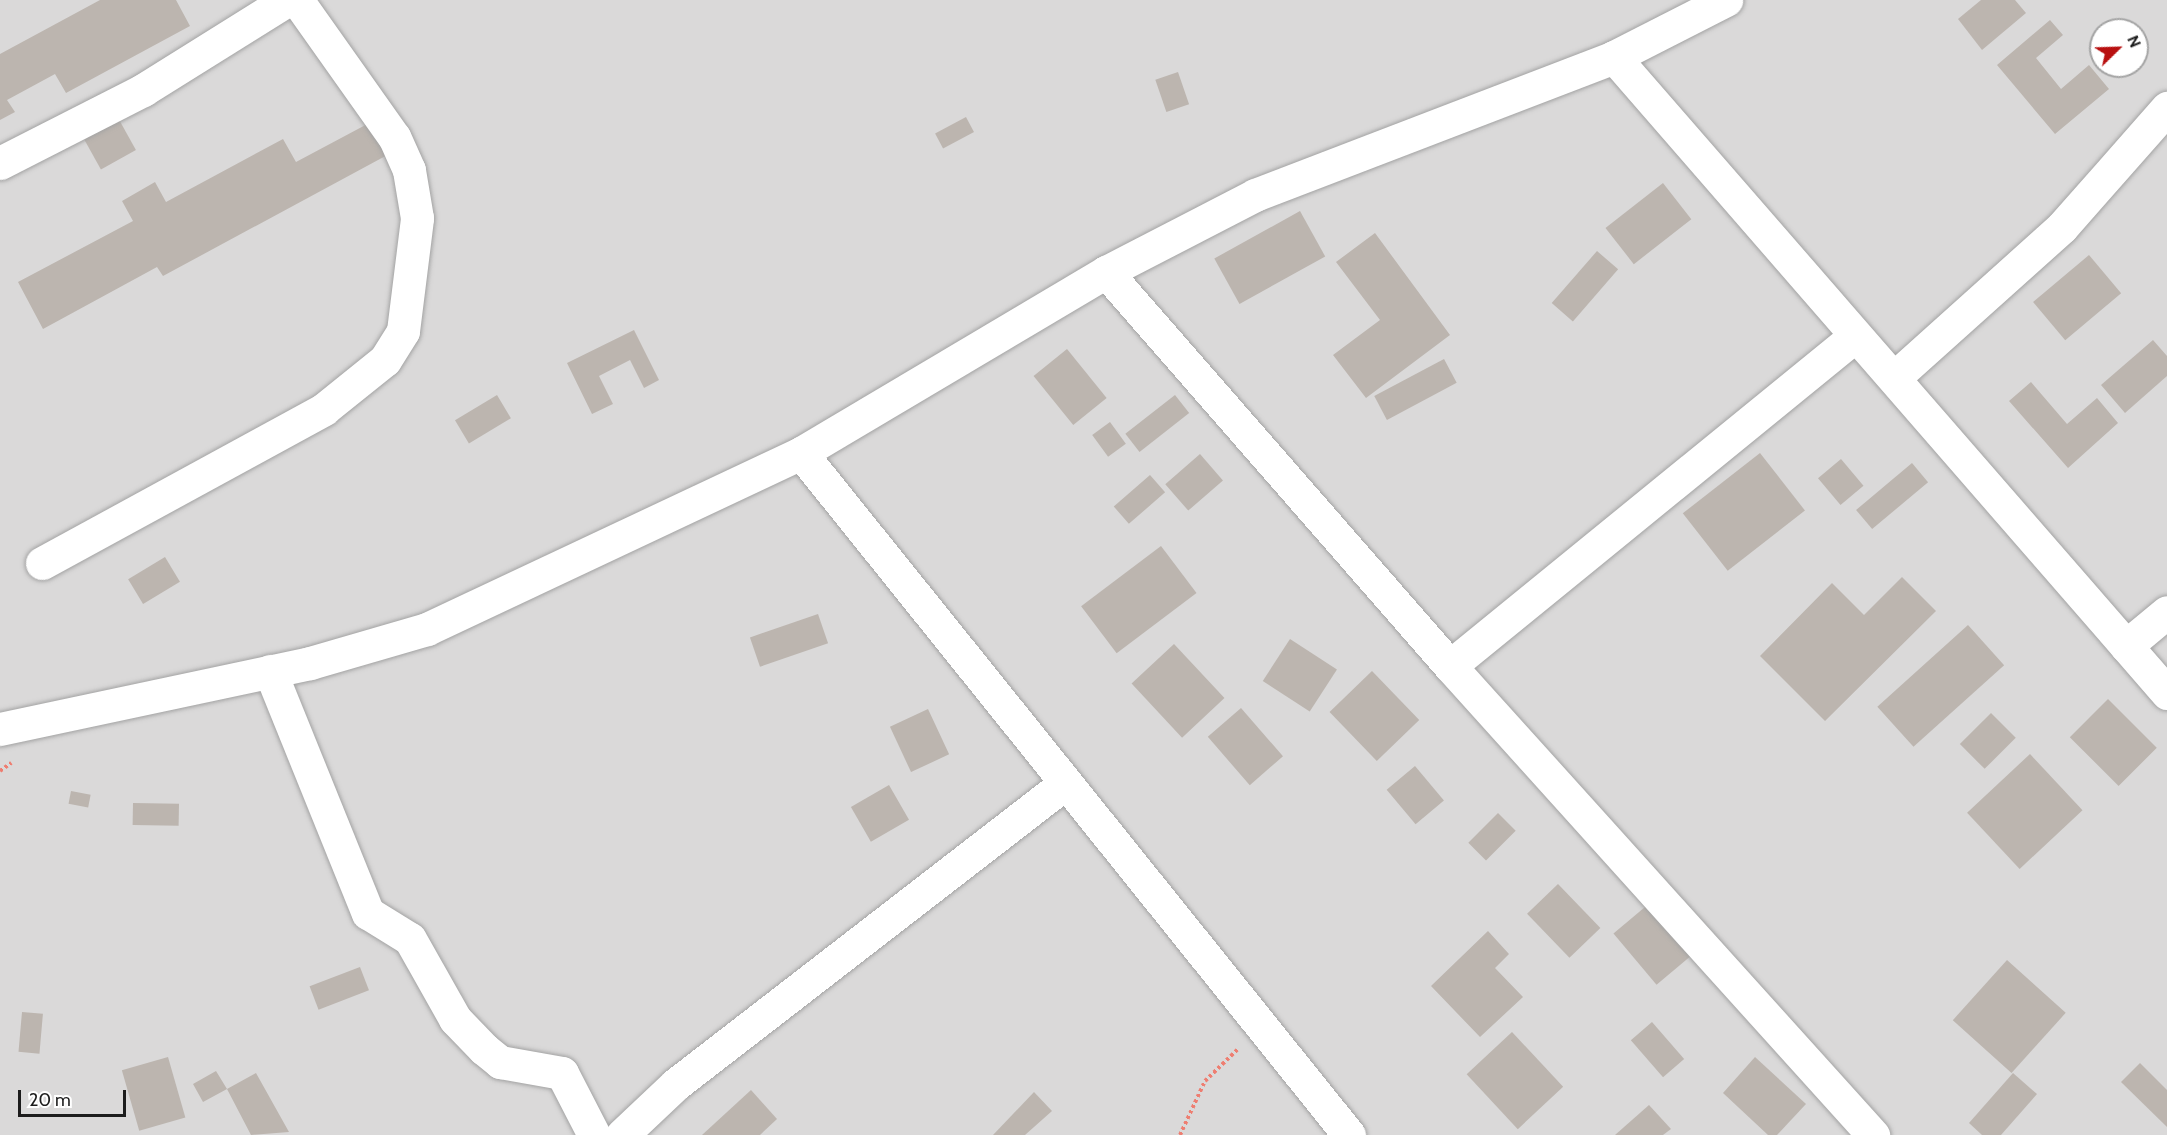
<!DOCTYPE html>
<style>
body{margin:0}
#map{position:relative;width:2167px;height:1135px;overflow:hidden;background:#ece9e2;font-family:Cabin,sans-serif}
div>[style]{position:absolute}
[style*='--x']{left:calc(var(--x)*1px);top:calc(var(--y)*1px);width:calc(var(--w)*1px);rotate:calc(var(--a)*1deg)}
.residential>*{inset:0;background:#dad9d9}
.building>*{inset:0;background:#bcb5af;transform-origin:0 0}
.path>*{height:4px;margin-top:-2px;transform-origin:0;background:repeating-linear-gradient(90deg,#ee7e71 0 3px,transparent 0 6px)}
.roads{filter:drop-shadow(0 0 2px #a3a3a3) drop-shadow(0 0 2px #a3a3a3)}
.minor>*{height:33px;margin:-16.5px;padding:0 16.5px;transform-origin:16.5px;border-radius:16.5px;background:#fff}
span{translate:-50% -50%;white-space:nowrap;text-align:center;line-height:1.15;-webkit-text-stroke:4.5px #fff;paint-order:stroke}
.north{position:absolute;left:2089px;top:18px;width:60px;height:60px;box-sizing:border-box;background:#fff;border:2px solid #a4a4a4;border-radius:50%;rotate:67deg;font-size:16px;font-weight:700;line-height:24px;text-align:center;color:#1c1c1c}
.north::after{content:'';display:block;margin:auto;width:21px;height:27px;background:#b81010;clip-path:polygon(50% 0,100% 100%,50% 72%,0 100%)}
.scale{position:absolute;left:18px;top:1090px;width:108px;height:27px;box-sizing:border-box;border:3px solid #1c1c1c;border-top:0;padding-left:8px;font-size:18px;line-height:21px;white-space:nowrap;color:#1c1c1c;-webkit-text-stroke:4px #fff;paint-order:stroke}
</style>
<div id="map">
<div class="residential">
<div style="clip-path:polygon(evenodd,0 0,2167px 0,2167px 1135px,0 1135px,0 0,2101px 30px,2137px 30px,2137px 66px,2101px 66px,2101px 30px)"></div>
</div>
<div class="building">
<div style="clip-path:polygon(100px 0,176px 0,190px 26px,66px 93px,55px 74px,7px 100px,15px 112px,0 120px,0 54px)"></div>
<div style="clip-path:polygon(1981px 0,2015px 0,2026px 13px,1982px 50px,1958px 19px)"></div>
<div style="clip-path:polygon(2050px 20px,2063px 35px,2036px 58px,2061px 89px,2089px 65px,2109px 89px,2055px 134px,1997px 65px)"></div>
<div style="left:1178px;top:72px;width:34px;height:24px;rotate:71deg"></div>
<div style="left:117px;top:116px;width:39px;height:40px;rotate:61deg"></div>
<div style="left:966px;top:117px;width:17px;height:35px;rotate:62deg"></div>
<div style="clip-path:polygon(373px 121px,391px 153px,163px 276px,157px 267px,43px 329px,18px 282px,133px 221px,122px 201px,155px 182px,166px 202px,283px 139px,296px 162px)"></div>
<div style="left:1663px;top:183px;width:46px;height:73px;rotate:52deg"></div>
<div style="left:1300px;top:211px;width:52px;height:98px;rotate:61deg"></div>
<div style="clip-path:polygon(1375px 233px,1450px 335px,1366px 398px,1333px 355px,1380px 320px,1336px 262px)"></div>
<div style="left:1597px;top:251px;width:28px;height:69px;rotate:41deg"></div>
<div style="left:2089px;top:255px;width:50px;height:73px;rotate:50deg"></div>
<div style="clip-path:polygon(634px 330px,659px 380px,644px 388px,630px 360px,599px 376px,613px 404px,592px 414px,567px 363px)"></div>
<div style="clip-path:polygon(2153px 340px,2167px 356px,2167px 376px,2125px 413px,2101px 385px)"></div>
<div style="left:1067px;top:349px;width:63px;height:43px;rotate:51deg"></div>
<div style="left:1444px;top:359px;width:27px;height:79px;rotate:62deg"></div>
<div style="clip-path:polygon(2031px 382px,2067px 424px,2097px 398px,2118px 423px,2068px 468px,2009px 401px)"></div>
<div style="left:497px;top:395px;width:27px;height:49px;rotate:59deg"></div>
<div style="left:1175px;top:395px;width:23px;height:63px;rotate:52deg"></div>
<div style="left:1110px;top:422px;width:27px;height:22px;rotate:54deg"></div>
<div style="left:1760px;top:453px;width:73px;height:98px;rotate:52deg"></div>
<div style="left:1200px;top:454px;width:35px;height:46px;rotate:49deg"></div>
<div style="left:1841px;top:459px;width:35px;height:30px;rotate:50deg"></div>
<div style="left:1912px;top:463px;width:25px;height:73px;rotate:50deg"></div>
<div style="left:1150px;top:475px;width:23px;height:48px;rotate:49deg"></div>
<div style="left:1161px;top:546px;width:59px;height:100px;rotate:53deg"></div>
<div style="left:165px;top:557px;width:29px;height:43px;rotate:59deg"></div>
<div style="clip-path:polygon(1902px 577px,1936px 611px,1825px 721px,1760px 656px,1832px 583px,1864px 615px)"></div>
<div style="left:818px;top:614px;width:31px;height:72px;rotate:71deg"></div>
<div style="left:1968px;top:625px;width:54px;height:122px;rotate:48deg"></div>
<div style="left:1290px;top:639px;width:56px;height:50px;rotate:33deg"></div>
<div style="left:1174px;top:644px;width:74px;height:58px;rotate:47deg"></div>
<div style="left:1372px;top:671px;width:68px;height:59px;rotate:46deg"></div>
<div style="left:2108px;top:699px;width:69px;height:54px;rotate:45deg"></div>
<div style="left:1241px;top:708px;width:64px;height:44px;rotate:49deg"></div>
<div style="left:928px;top:709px;width:50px;height:42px;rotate:65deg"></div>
<div style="left:1991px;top:713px;width:35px;height:44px;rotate:45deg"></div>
<div style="left:2030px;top:754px;width:77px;height:86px;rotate:47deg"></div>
<div style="left:1415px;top:766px;width:45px;height:37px;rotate:50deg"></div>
<div style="left:889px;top:785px;width:40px;height:44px;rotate:60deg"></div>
<div style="left:71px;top:791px;width:20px;height:13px;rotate:11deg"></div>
<div style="left:133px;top:803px;width:46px;height:22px;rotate:1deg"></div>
<div style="left:1498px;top:813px;width:25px;height:42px;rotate:45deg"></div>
<div style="left:1558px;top:884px;width:61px;height:43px;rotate:46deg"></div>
<div style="left:1651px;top:902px;width:67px;height:49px;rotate:50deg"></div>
<div style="clip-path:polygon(1488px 931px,1509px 954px,1495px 968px,1523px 997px,1480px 1037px,1431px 986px)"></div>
<div style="left:2007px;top:960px;width:79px;height:81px;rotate:42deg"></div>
<div style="left:360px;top:967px;width:25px;height:54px;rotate:69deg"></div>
<div style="left:22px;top:1012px;width:21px;height:40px;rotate:5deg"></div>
<div style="left:1652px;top:1022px;width:49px;height:28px;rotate:49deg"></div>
<div style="left:1512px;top:1032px;width:75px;height:62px;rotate:47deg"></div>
<div style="left:168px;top:1057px;width:63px;height:48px;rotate:74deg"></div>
<div style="clip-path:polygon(1755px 1057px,1806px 1104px,1777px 1135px,1768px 1135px,1723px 1093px)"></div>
<div style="clip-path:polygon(2140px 1063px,2167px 1090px,2167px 1127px,2121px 1082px)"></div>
<div style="clip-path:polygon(216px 1071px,227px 1089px,256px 1073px,289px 1132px,251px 1135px,227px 1089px,203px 1102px,193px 1084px)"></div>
<div style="clip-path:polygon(2013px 1073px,2037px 1094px,2001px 1135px,1982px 1135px,1969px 1123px)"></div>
<div style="clip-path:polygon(751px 1090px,777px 1119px,760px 1135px,702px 1135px)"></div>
<div style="clip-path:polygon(1034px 1092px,1052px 1111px,1025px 1135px,993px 1135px)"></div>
<div style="clip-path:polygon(1649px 1105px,1671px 1129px,1663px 1135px,1615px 1135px)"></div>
</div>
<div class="path">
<div style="--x:0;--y:771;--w:14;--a:-36"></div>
<div style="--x:1180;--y:1135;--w:60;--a:-65.2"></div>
<div style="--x:1205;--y:1081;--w:45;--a:-44.1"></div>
</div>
<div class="roads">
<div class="minor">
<div style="--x:1614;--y:57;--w:843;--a:48.99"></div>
<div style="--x:0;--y:163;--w:161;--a:-27"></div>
<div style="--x:143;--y:90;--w:170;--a:-32"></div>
<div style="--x:1106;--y:272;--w:523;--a:48.88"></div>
<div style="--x:1450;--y:666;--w:632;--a:47.95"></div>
<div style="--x:1895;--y:377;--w:224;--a:-41.9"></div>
<div style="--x:2062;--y:227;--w:159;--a:-48.6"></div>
<div style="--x:801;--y:453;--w:875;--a:51.22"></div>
<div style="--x:42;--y:563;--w:321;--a:-28.6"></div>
<div style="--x:324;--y:409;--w:78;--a:-38.8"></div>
<div style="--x:385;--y:360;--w:34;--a:-58"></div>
<div style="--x:403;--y:331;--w:114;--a:-82.9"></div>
<div style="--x:417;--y:218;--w:49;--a:-99.5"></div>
<div style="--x:409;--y:170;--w:36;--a:-114"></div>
<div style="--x:394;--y:137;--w:168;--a:-125.3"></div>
<div style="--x:2126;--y:646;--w:53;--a:-39.7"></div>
<div style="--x:1450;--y:666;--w:522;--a:-39.17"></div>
<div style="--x:270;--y:671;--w:261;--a:68"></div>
<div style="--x:368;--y:913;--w:49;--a:31.8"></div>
<div style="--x:410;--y:939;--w:92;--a:60.6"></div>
<div style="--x:455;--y:1019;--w:42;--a:46"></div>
<div style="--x:484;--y:1049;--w:21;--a:39"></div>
<div style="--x:500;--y:1062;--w:63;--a:10.1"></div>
<div style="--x:562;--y:1073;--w:70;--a:62.7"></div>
<div style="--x:0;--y:729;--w:317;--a:-12"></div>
<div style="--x:310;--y:663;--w:122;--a:-16.2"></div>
<div style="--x:427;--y:629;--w:413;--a:-25.2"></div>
<div style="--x:801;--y:453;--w:355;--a:-30.7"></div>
<div style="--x:1106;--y:272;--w:168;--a:-27.3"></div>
<div style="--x:1255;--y:195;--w:385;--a:-21"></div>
<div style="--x:1614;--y:57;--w:126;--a:-27"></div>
<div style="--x:622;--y:1135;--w:74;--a:-43.4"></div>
<div style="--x:676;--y:1084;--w:490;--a:-37.7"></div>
</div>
</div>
<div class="north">N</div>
<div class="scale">20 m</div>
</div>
